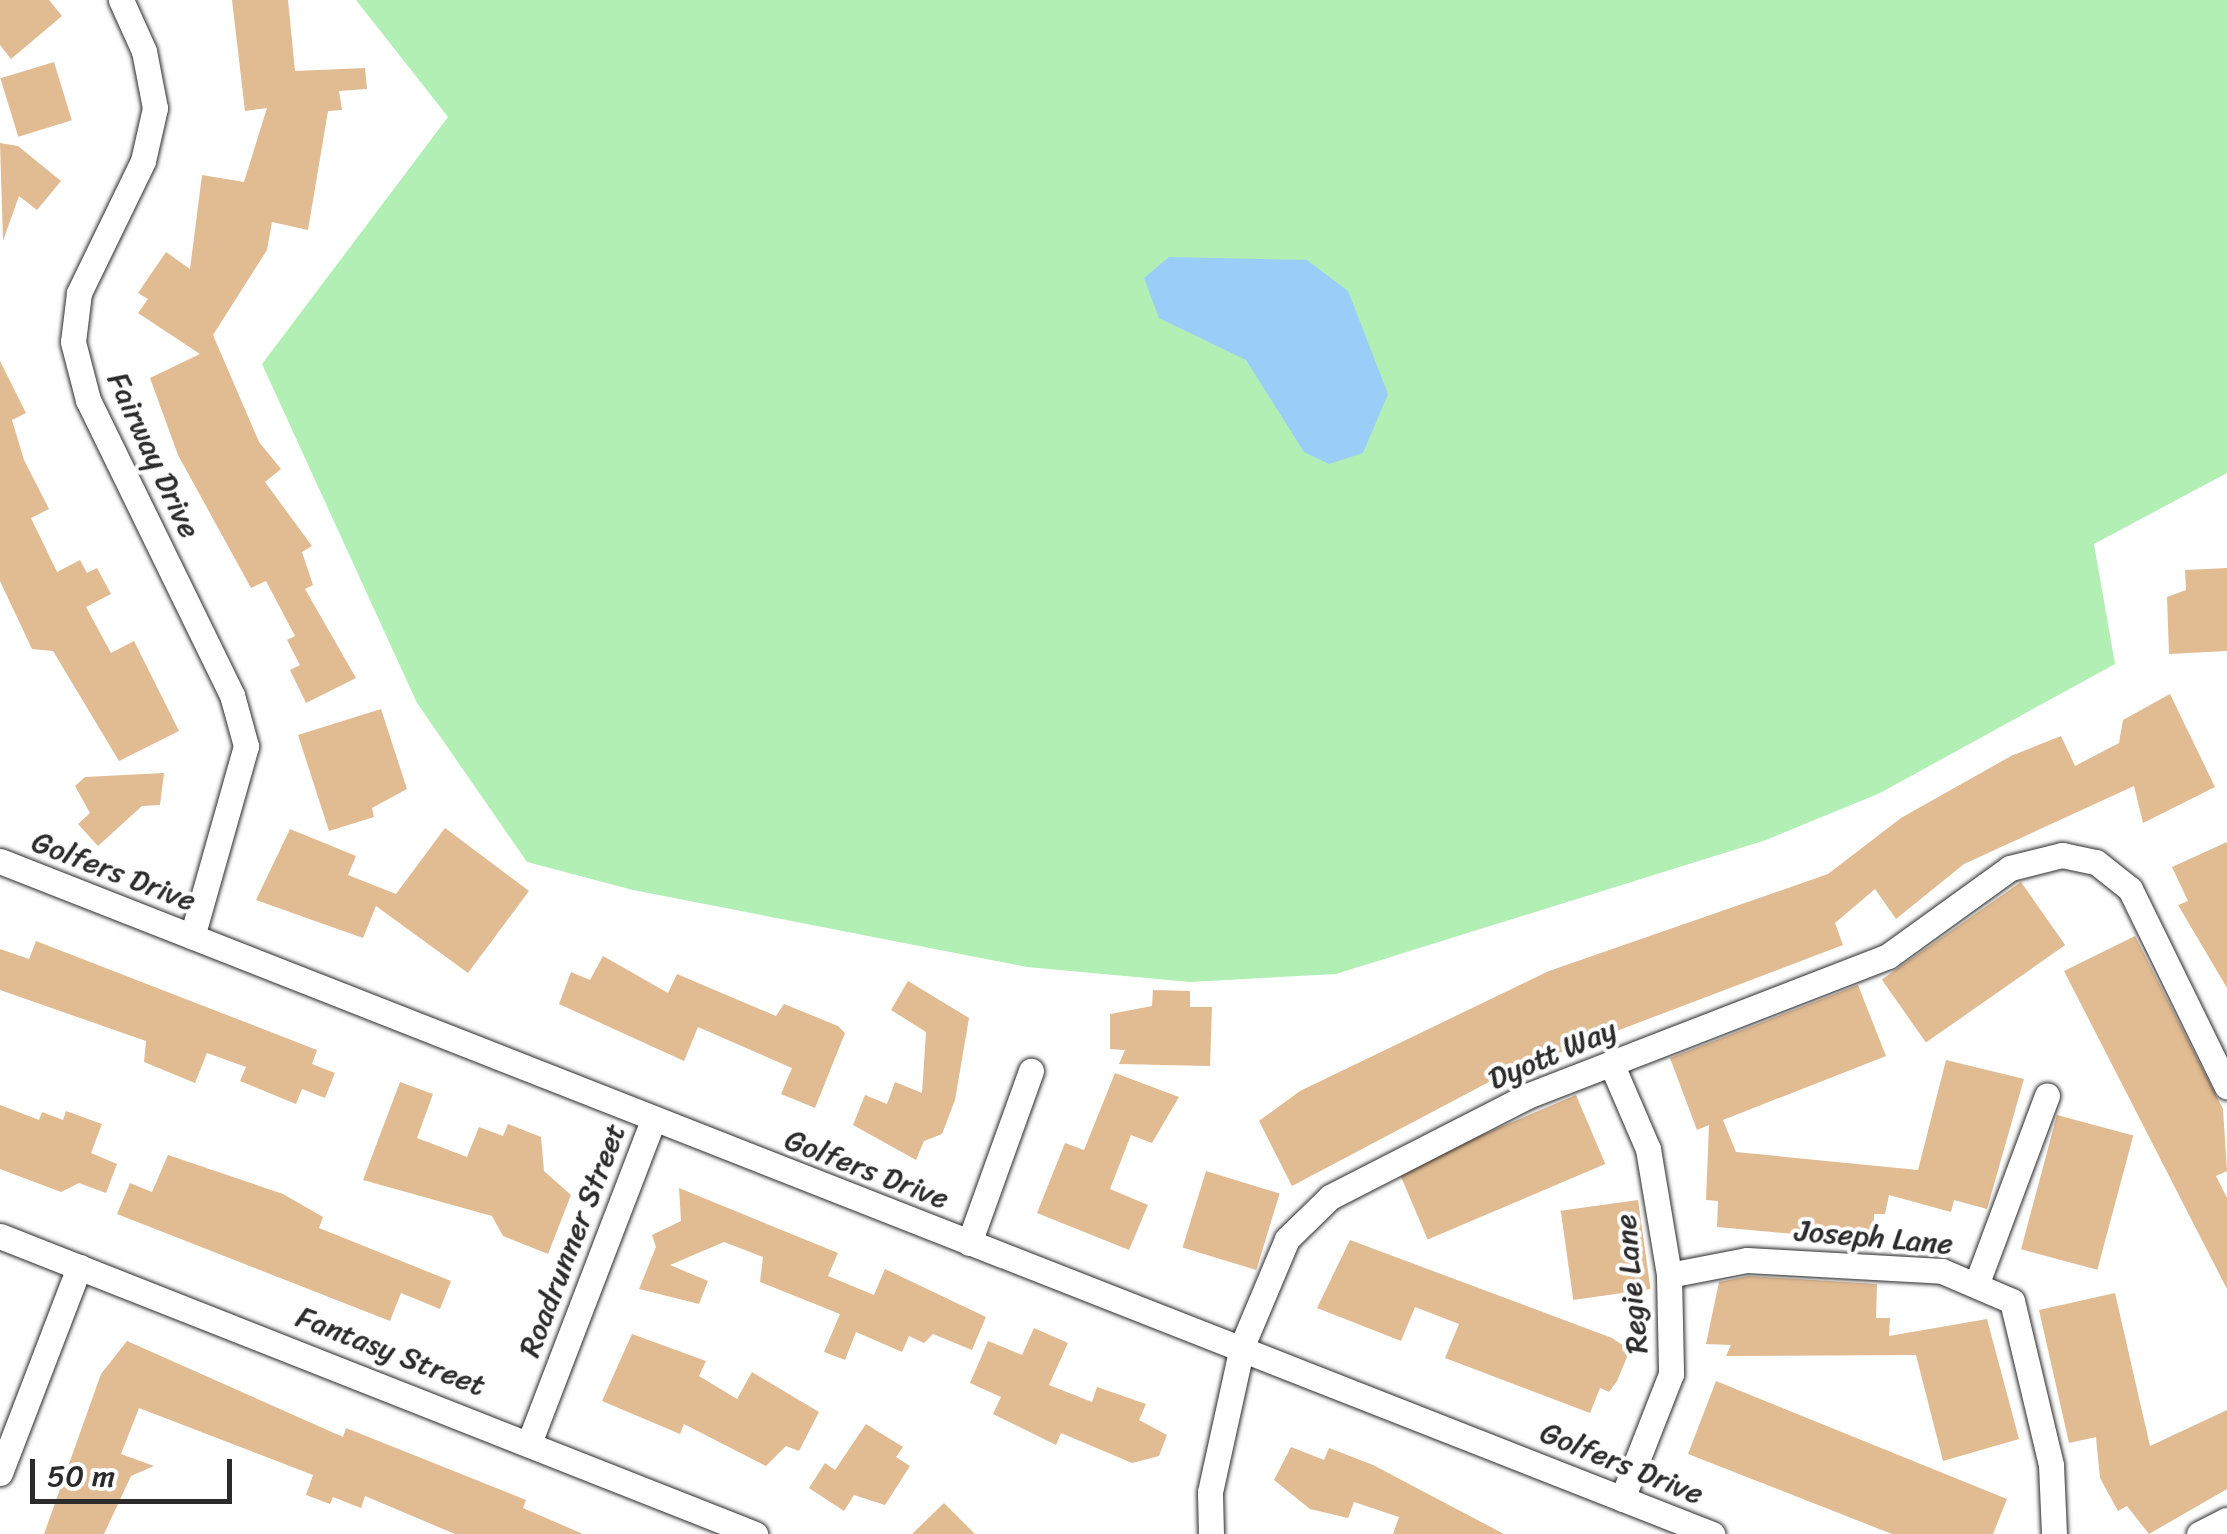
<!DOCTYPE html>
<style>
body{margin:0}
#map{position:relative;width:2227px;height:1534px;overflow:hidden;background:#fff;font-family:Sriracha,sans-serif}
div>[style]{position:absolute}
[style*='--x']{left:calc(var(--x)*1px);top:calc(var(--y)*1px);width:calc(var(--w)*1px);rotate:calc(var(--a)*1deg)}
.green>*{inset:0;background:#b2efb5}
.water>*{inset:0;background:#9acdf7}
.building>*{inset:0;background:#e1bb92;transform-origin:0 0}
.roads{filter:drop-shadow(0 0 2px #2b2b2b) drop-shadow(0 0 2px #2b2b2b)}
.street>*{height:25px;margin:-12.5px;padding:0 12.5px;transform-origin:12.5px;border-radius:12.5px;background:#fff}
span{translate:-50% -50%;white-space:nowrap;text-align:center;line-height:1.15;-webkit-text-stroke:8px #fff;paint-order:stroke}
.street-label{font-size:30px;color:#2b2b2b}
.scale{position:absolute;left:30px;top:1459px;width:202px;height:45px;box-sizing:border-box;border:5px solid #2b2b2b;border-top:0;padding-left:12px;font-size:30px;line-height:35px;white-space:nowrap;color:#2b2b2b;-webkit-text-stroke:8px #fff;paint-order:stroke}
</style>
<div id="map">
<div class="green">
<div style="clip-path:polygon(356px 0,2227px 0,2227px 473px,2094px 544px,2115px 664px,1880px 793px,1766px 840px,1336px 974px,1190px 982px,1027px 967px,633px 890px,527px 862px,417px 703px,262px 364px,448px 117px)"></div>
</div>
<div class="water">
<div style="clip-path:polygon(1169px 257px,1307px 260px,1348px 291px,1388px 394px,1363px 453px,1329px 464px,1304px 452px,1246px 360px,1159px 318px,1144px 278px)"></div>
</div>
<div class="building">
<div style="clip-path:polygon(0 0,49px 0,62px 16px,11px 59px,0 45px)"></div>
<div style="clip-path:polygon(232px 0,288px 0,295px 71px,365px 68px,367px 89px,339px 91px,342px 110px,328px 111px,308px 230px,272px 222px,267px 250px,213px 335px,259px 442px,281px 469px,265px 482px,312px 546px,302px 552px,313px 585px,305px 589px,356px 678px,306px 703px,290px 670px,300px 665px,287px 640px,295px 636px,266px 581px,251px 588px,178px 455px,150px 378px,200px 354px,138px 313px,148px 299px,138px 293px,166px 252px,190px 269px,202px 175px,244px 182px,267px 108px,245px 111px)"></div>
<div style="left:54px;top:62px;width:61px;height:56px;rotate:73deg"></div>
<div style="clip-path:polygon(0 143px,18px 146px,61px 181px,37px 210px,19px 196px,3px 241px)"></div>
<div style="clip-path:polygon(0 361px,26px 413px,12px 420px,24px 460px,49px 509px,31px 518px,57px 572px,80px 560px,87px 573px,97px 568px,111px 594px,86px 607px,111px 653px,134px 641px,179px 731px,119px 761px,53px 651px,32px 649px,0 581px)"></div>
<div style="clip-path:polygon(2227px 568px,2227px 651px,2169px 654px,2167px 597px,2186px 590px,2185px 570px)"></div>
<div style="clip-path:polygon(2170px 694px,2215px 787px,2143px 823px,2134px 786px,1964px 864px,1896px 919px,1875px 889px,1835px 923px,1843px 945px,1506px 1073px,1292px 1186px,1259px 1121px,1300px 1091px,1549px 971px,1828px 874px,1901px 818px,2011px 756px,2061px 736px,2075px 766px,2119px 743px,2123px 720px)"></div>
<div style="clip-path:polygon(381px 709px,407px 789px,372px 808px,374px 817px,329px 831px,298px 735px)"></div>
<div style="clip-path:polygon(164px 773px,160px 805px,142px 806px,98px 846px,78px 824px,90px 813px,75px 786px,85px 777px)"></div>
<div style="clip-path:polygon(445px 828px,529px 891px,468px 973px,376px 906px,363px 938px,256px 900px,290px 829px,356px 856px,348px 875px,396px 894px)"></div>
<div style="clip-path:polygon(2227px 842px,2227px 988px,2178px 905px,2188px 901px,2172px 867px)"></div>
<div style="left:2021px;top:882px;width:77px;height:170px;rotate:55deg"></div>
<div style="clip-path:polygon(2135px 936px,2223px 1109px,2227px 1171px,2216px 1176px,2227px 1198px,2227px 1289px,2064px 971px)"></div>
<div style="clip-path:polygon(36px 941px,317px 1050px,312px 1064px,335px 1073px,325px 1098px,302px 1089px,296px 1104px,240px 1081px,246px 1067px,207px 1053px,195px 1083px,144px 1062px,146px 1041px,0 990px,0 949px,29px 959px)"></div>
<div style="clip-path:polygon(603px 956px,668px 993px,677px 974px,776px 1016px,784px 1004px,838px 1026px,845px 1033px,815px 1108px,781px 1094px,792px 1068px,698px 1027px,684px 1061px,559px 1004px,571px 972px,590px 980px)"></div>
<div style="clip-path:polygon(908px 981px,969px 1018px,955px 1100px,942px 1134px,924px 1141px,916px 1160px,853px 1125px,865px 1095px,887px 1104px,895px 1082px,922px 1093px,926px 1032px,891px 1010px)"></div>
<div style="clip-path:polygon(1858px 985px,1886px 1056px,1723px 1120px,1736px 1152px,1918px 1170px,1946px 1060px,2024px 1079px,1987px 1209px,1954px 1200px,1951px 1212px,1889px 1195px,1885px 1214px,1874px 1214px,1873px 1241px,1717px 1227px,1718px 1201px,1706px 1200px,1709px 1125px,1697px 1130px,1670px 1058px)"></div>
<div style="clip-path:polygon(1153px 990px,1190px 991px,1190px 1007px,1212px 1007px,1210px 1066px,1119px 1064px,1125px 1050px,1110px 1049px,1110px 1014px,1152px 1006px)"></div>
<div style="clip-path:polygon(1115px 1073px,1179px 1097px,1152px 1143px,1131px 1135px,1110px 1189px,1148px 1205px,1129px 1250px,1037px 1213px,1065px 1143px,1084px 1150px)"></div>
<div style="clip-path:polygon(400px 1082px,433px 1094px,417px 1138px,467px 1157px,479px 1127px,503px 1136px,508px 1124px,541px 1137px,544px 1171px,571px 1195px,548px 1254px,503px 1236px,492px 1216px,363px 1180px)"></div>
<div style="left:1576px;top:1095px;width:75px;height:193px;rotate:67deg"></div>
<div style="clip-path:polygon(0 1105px,39px 1120px,42px 1112px,63px 1120px,66px 1111px,102px 1124px,91px 1153px,117px 1164px,106px 1193px,79px 1183px,61px 1192px,0 1169px)"></div>
<div style="left:2057px;top:1115px;width:79px;height:139px;rotate:15deg"></div>
<div style="clip-path:polygon(168px 1155px,283px 1194px,323px 1217px,319px 1228px,451px 1281px,440px 1309px,401px 1293px,390px 1321px,117px 1214px,130px 1183px,152px 1192px)"></div>
<div style="left:1206px;top:1171px;width:77px;height:80px;rotate:17deg"></div>
<div style="clip-path:polygon(679px 1188px,838px 1253px,828px 1276px,874px 1295px,885px 1269px,986px 1317px,972px 1350px,933px 1334px,924px 1343px,909px 1336px,902px 1352px,856px 1332px,845px 1360px,824px 1352px,840px 1314px,760px 1282px,763px 1257px,724px 1242px,670px 1265px,708px 1281px,699px 1304px,639px 1289px,656px 1247px,652px 1235px,681px 1221px)"></div>
<div style="left:1638px;top:1200px;width:90px;height:78px;rotate:82deg"></div>
<div style="clip-path:polygon(1350px 1240px,1612px 1338px,1630px 1350px,1617px 1381px,1609px 1392px,1600px 1388px,1590px 1413px,1445px 1358px,1459px 1324px,1415px 1307px,1401px 1341px,1317px 1308px)"></div>
<div style="clip-path:polygon(1748px 1276px,1877px 1284px,1876px 1318px,1890px 1318px,1889px 1336px,1987px 1319px,2019px 1439px,1943px 1461px,1916px 1355px,1726px 1356px,1731px 1345px,1706px 1344px,1719px 1282px)"></div>
<div style="clip-path:polygon(2115px 1293px,2150px 1446px,2227px 1410px,2227px 1489px,2149px 1534px,2127px 1506px,2118px 1511px,2100px 1478px,2096px 1437px,2069px 1443px,2039px 1310px)"></div>
<div style="clip-path:polygon(1034px 1328px,1068px 1343px,1049px 1385px,1092px 1402px,1097px 1387px,1146px 1404px,1139px 1420px,1167px 1435px,1159px 1456px,1132px 1463px,1061px 1433px,1056px 1445px,993px 1414px,1001px 1397px,970px 1383px,988px 1341px,1022px 1355px)"></div>
<div style="clip-path:polygon(632px 1334px,706px 1361px,699px 1376px,737px 1399px,752px 1372px,819px 1412px,799px 1451px,786px 1446px,766px 1466px,684px 1424px,680px 1434px,602px 1401px)"></div>
<div style="clip-path:polygon(127px 1341px,343px 1437px,346px 1428px,526px 1500px,523px 1508px,583px 1534px,455px 1534px,365px 1496px,361px 1508px,333px 1497px,330px 1504px,306px 1495px,313px 1475px,139px 1408px,121px 1454px,154px 1466px,131px 1476px,104px 1534px,44px 1534px,101px 1374px)"></div>
<div style="clip-path:polygon(1716px 1381px,2007px 1499px,1993px 1534px,1892px 1534px,1688px 1454px)"></div>
<div style="clip-path:polygon(866px 1424px,903px 1447px,896px 1457px,910px 1466px,885px 1505px,854px 1495px,844px 1511px,809px 1488px,825px 1463px,835px 1470px)"></div>
<div style="clip-path:polygon(1291px 1447px,1324px 1460px,1329px 1448px,1373px 1465px,1504px 1534px,1393px 1534px,1399px 1517px,1354px 1502px,1348px 1518px,1310px 1509px,1274px 1480px)"></div>
<div style="clip-path:polygon(944px 1503px,975px 1534px,912px 1534px)"></div>
</div>
<div class="roads">
<div class="street">
<div style="--x:121;--y:0;--w:56;--a:65.7"></div>
<div style="--x:144;--y:51;--w:58;--a:79.1"></div>
<div style="--x:155;--y:108;--w:54;--a:102.8"></div>
<div style="--x:143;--y:161;--w:147;--a:115.9"></div>
<div style="--x:79;--y:293;--w:49;--a:97"></div>
<div style="--x:73;--y:342;--w:60;--a:75.5"></div>
<div style="--x:88;--y:400;--w:328;--a:64"></div>
<div style="--x:232;--y:695;--w:53;--a:74.6"></div>
<div style="--x:246;--y:746;--w:198;--a:105.8"></div>
<div style="--x:0;--y:861;--w:1840;--a:21.46"></div>
<div style="--x:1611;--y:1063;--w:94;--a:66.7"></div>
<div style="--x:1648;--y:1149;--w:128;--a:80.5"></div>
<div style="--x:1669;--y:1275;--w:99;--a:88.8"></div>
<div style="--x:1671;--y:1374;--w:134;--a:111.4"></div>
<div style="--x:0;--y:1236;--w:812;--a:21.54"></div>
<div style="--x:969;--y:1243;--w:183;--a:-70.2"></div>
<div style="--x:1669;--y:1275;--w:79;--a:-10.9"></div>
<div style="--x:1747;--y:1260;--w:195;--a:3.2"></div>
<div style="--x:1942;--y:1271;--w:76;--a:23.2"></div>
<div style="--x:2012;--y:1301;--w:169;--a:76.6"></div>
<div style="--x:2051;--y:1465;--w:69;--a:87.5"></div>
<div style="--x:1978;--y:1280;--w:197;--a:-69.5"></div>
<div style="--x:531;--y:1438;--w:341;--a:-69"></div>
<div style="--x:0;--y:1473;--w:221;--a:-69"></div>
<div style="--x:1211;--y:1534;--w:42;--a:-91.4"></div>
<div style="--x:1210;--y:1492;--w:149;--a:-77.6"></div>
<div style="--x:1242;--y:1346;--w:116;--a:-67.2"></div>
<div style="--x:1287;--y:1239;--w:60;--a:-44.3"></div>
<div style="--x:1330;--y:1197;--w:221;--a:-27.1"></div>
<div style="--x:1527;--y:1096;--w:387;--a:-21.2"></div>
<div style="--x:1888;--y:956;--w:150;--a:-35.8"></div>
<div style="--x:2010;--y:868;--w:54;--a:-14"></div>
<div style="--x:2062;--y:855;--w:35;--a:12"></div>
<div style="--x:2096;--y:862;--w:43;--a:38.5"></div>
<div style="--x:2130;--y:889;--w:220;--a:63.9"></div>
<div style="--x:2199;--y:1534;--w:31;--a:-27"></div>
</div>
</div>
<div class="street-label">
<span style="left:154px;top:455px;rotate:65deg">Fairway Drive</span>
<span style="left:114px;top:871px;rotate:21deg">Golfers Drive</span>
<span style="left:1552px;top:1054px;rotate:-23deg">Dyott Way</span>
<span style="left:867px;top:1169px;rotate:21deg">Golfers Drive</span>
<span style="left:1874px;top:1237px;rotate:5deg">Joseph Lane</span>
<span style="left:572px;top:1240px;rotate:-69deg">Roadrunner Street</span>
<span style="left:1631px;top:1284px;rotate:-95deg">Regie Lane</span>
<span style="left:391px;top:1351px;rotate:21deg">Fantasy Street</span>
<span style="left:1622px;top:1463px;rotate:22deg">Golfers Drive</span>
</div>
<div class="scale">50 m</div>
</div>
